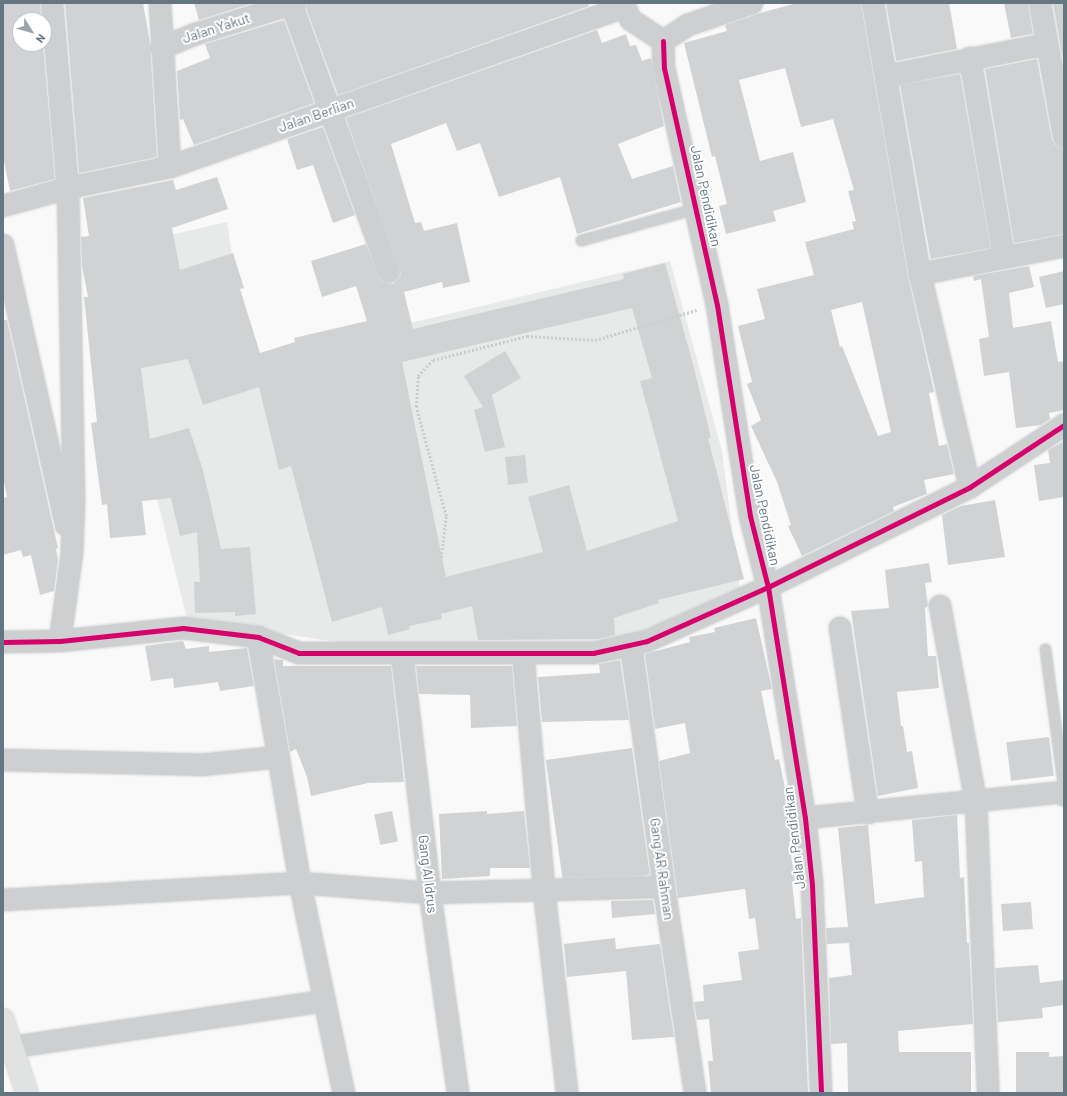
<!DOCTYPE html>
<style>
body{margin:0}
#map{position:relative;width:1067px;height:1096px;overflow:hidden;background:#f9f9f9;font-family:Barlow,sans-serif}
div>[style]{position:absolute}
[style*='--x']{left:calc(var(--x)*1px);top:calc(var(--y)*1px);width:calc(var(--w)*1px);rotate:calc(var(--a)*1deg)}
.built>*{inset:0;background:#e8e9e9}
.building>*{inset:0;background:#d0d2d3;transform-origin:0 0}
.path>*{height:2.5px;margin-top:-1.25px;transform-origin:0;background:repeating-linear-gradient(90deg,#cbcccd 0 2px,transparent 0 4px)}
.roads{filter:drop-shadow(0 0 1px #d5d6d7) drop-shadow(0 0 1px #d5d6d7)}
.service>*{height:11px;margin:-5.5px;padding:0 5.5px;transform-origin:5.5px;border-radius:5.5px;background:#cecfd0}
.minor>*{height:22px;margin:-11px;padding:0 11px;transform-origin:11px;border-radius:11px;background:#cecfd0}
.tertiary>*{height:22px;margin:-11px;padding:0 11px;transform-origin:11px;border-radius:11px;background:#cecfd0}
.secondary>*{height:22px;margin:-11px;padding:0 11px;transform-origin:11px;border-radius:11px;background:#e1e2e2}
.cycleway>*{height:5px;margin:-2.5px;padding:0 2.5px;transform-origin:2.5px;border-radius:2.5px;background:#d6006c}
span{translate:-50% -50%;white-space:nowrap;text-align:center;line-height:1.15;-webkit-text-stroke:4px #fff;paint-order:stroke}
.street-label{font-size:14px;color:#657683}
.frame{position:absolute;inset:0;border:4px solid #657683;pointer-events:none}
.north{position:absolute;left:12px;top:12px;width:40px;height:40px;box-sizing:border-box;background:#fff;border:1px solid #c1c8cd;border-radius:50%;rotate:127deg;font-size:11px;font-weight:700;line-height:16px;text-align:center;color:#657683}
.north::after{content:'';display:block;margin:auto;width:14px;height:18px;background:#99a4ac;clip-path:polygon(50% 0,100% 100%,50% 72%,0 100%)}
</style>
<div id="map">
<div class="built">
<div style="clip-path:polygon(227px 222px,248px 362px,670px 261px,722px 451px,740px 591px,630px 641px,382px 649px,187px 619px,144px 446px,122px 246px)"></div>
</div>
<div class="building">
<div style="clip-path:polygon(3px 3px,40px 3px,41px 20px,20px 20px,20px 44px,43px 44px,55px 179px,10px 191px,3px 156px)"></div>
<div style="clip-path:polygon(65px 3px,143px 3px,150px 43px,157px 157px,79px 173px)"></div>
<div style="clip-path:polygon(194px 3px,253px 3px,199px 20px)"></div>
<div style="clip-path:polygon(307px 3px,588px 3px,589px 6px,338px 95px,306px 8px)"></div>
<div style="clip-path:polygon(evenodd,797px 3px,861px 3px,908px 276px,934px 392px,929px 393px,939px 446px,947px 444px,954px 474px,924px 480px,927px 494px,893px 507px,894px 511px,802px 556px,788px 526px,791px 525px,777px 482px,751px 426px,761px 420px,747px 384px,752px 382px,738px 326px,765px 319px,757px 289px,814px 275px,805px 242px,854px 229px,852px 222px,856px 221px,848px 191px,854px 190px,833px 119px,801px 127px,785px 68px,739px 80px,760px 161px,793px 152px,806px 202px,773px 211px,776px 221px,726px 234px,719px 206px,727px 204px,715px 156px,712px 157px,684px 43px,727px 31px,725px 25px,760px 13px,797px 3px,862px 302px,891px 432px,878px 436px,842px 346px,840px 347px,831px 310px,862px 302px)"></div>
<div style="clip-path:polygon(886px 3px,949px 3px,957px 49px,896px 61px)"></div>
<div style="clip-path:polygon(1004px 3px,1028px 3px,1033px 34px,1011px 38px)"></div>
<div style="clip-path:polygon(1053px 3px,1064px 3px,1064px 66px)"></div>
<div style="clip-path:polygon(284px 20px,314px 103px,194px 145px,183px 119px,180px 120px,177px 71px,210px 58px,205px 44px)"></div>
<div style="clip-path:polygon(evenodd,597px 30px,602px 43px,626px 34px,630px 46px,636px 45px,642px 61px,651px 58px,664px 126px,618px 144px,632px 179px,673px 166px,681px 202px,577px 234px,560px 177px,499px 197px,480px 143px,457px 151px,446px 123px,391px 144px,415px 223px,421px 222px,424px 231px,457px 223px,470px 282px,443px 288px,442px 282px,404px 292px,413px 329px,624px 279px,623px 274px,665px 263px,694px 368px,711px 438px,708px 438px,744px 579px,658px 600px,659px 603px,614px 618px,615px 635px,598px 639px,478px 640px,472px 606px,441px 614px,442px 619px,409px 626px,410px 629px,388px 635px,382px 607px,332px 622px,291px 466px,279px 470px,259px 387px,203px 405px,188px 359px,141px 368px,150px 439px,189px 428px,203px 470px,221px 549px,250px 547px,256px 614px,235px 616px,235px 612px,195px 613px,194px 582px,200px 582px,197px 532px,180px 536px,171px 498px,142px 501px,146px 535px,110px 538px,107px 504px,102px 505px,91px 423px,97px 422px,84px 297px,88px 297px,82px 265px,81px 237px,89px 236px,83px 198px,173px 180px,176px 190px,217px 177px,228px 209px,172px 228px,180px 270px,233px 253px,244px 288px,240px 289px,260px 353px,295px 342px,294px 338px,367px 321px,356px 286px,322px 297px,311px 261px,366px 244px,381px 281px,393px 284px,401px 275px,346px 118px,597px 30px,632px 308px,652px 378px,640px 381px,678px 521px,587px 551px,569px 485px,528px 497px,543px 552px,446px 577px,402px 362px,632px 308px)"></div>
<div style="clip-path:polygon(1037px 59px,1052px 140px,1055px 145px,1064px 149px,1064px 234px,1014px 243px,985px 69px)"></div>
<div style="left:960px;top:74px;width:177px;height:61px;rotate:80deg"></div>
<div style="clip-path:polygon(323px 127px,355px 215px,333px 223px,313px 165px,297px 170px,287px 139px)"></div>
<div style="clip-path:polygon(1029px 266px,1034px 287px,1009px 293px,1013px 328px,1051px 321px,1058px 362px,1064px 361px,1064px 410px,1049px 413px,1050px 419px,1041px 425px,1016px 428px,1009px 372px,984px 376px,979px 339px,989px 337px,981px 279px,974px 281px,973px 276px)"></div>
<div style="clip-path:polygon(1064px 271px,1064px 304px,1046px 308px,1039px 277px)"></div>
<div style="clip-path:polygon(3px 320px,7px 320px,58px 548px,56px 549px,58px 560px,54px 591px,40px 595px,31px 555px,23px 557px,21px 550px,3px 555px,3px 498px,7px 497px,3px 477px)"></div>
<div style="clip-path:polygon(505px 351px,521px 378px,492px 395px,505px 447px,485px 452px,474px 410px,483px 407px,464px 376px)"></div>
<div style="clip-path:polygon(1064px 441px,1064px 497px,1039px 501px,1034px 465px,1050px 463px,1048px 450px)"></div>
<div style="left:525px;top:455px;width:28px;height:20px;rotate:84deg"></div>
<div style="clip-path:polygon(995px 500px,1005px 557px,948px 565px,942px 515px,961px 506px)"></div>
<div style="clip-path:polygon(929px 563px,932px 582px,925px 583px,928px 606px,925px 608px,928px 656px,936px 656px,939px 688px,897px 692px,901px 726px,903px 726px,907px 752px,912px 751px,918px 788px,878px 796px,851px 611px,889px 608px,885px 570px)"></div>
<div style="clip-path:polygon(756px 618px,772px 689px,761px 691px,775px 760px,779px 759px,788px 803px,792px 842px,789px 842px,795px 881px,792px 882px,796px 919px,801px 918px,801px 921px,808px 1093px,711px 1093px,708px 1061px,713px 1061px,709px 1019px,697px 1020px,694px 1002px,704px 1001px,703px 985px,742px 980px,738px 952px,759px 949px,755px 918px,749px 919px,745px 889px,678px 898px,659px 761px,690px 753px,685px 723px,655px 729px,645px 654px,690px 642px,689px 637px,715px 632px,714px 628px)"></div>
<div style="clip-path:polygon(183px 641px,186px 649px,209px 646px,209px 652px,247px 648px,254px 686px,220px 691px,218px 682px,174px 688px,173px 678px,151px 681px,145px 646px)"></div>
<div style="clip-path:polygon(274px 659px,283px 660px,283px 666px,391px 666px,404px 782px,368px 783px,311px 796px,307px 777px,296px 749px,290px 752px)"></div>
<div style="clip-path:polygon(620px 660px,629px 720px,542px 722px,538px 677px,600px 673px,599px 664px)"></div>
<div style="clip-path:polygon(416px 666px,512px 666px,517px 726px,471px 728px,470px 695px,419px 694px)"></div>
<div style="left:1049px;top:737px;width:39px;height:43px;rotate:83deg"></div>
<div style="left:632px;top:748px;width:128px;height:87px;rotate:82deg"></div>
<div style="left:392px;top:811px;width:31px;height:18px;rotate:79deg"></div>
<div style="clip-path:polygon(487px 811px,487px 814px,524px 811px,530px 868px,490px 868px,490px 876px,442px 879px,439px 814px)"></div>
<div style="clip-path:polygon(957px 815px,960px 878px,964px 877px,967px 943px,969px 943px,973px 1024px,898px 1031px,899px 1052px,971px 1052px,971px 1093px,848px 1093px,847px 1043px,831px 1044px,829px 978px,852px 975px,849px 943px,827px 944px,826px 928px,848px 927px,838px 828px,868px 825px,875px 904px,924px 897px,922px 861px,915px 862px,912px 820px)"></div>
<div style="clip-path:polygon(653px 900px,655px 914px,612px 918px,611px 901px)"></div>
<div style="left:1031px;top:902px;width:27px;height:30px;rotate:86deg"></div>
<div style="clip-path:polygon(615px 938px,616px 949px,660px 944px,674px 1037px,632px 1040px,626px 971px,567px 977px,564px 944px)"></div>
<div style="clip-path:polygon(1038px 965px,1040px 983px,1064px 980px,1064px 1005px,1042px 1008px,1043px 1018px,998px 1022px,995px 968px)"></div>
<div style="clip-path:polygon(1016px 1052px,1049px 1052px,1049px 1057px,1064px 1056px,1064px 1093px,1016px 1093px)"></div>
</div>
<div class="path">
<div style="--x:441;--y:558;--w:42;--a:-83.2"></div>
<div style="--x:446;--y:516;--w:113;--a:-105.4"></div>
<div style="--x:416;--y:407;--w:31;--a:-86"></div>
<div style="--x:418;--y:376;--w:22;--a:-47"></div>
<div style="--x:433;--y:360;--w:97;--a:-14.3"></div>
<div style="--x:527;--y:336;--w:68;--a:3.4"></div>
<div style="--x:595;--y:340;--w:106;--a:-16.4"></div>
</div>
<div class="roads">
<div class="service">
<div style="--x:581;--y:240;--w:119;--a:-15.5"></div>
<div style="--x:1045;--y:649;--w:144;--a:82.4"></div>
</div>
<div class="minor">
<div style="--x:52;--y:3;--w:186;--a:85.1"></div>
<div style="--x:68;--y:188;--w:312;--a:88.9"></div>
<div style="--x:74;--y:500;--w:53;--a:92.2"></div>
<div style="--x:72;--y:553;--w:89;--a:97.8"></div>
<div style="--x:160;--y:3;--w:164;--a:86.5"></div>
<div style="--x:291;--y:3;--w:286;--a:70"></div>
<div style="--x:623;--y:3;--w:19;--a:65"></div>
<div style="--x:631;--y:20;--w:38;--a:33"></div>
<div style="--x:873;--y:3;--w:275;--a:80.2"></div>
<div style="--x:920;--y:274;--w:219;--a:76.8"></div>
<div style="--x:1040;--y:3;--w:136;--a:79.8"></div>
<div style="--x:161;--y:48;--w:38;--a:-22"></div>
<div style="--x:196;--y:34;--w:104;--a:-17.4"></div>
<div style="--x:970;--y:58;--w:201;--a:80.3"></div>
<div style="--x:886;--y:76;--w:164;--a:-11.2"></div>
<div style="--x:3;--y:206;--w:67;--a:-15.5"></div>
<div style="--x:68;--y:188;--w:104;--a:-11.6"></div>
<div style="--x:170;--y:167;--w:482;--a:-19.4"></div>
<div style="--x:3;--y:245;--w:287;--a:77.3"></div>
<div style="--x:920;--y:274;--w:147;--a:-11"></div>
<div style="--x:940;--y:606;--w:199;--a:79.6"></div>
<div style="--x:976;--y:802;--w:291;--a:87.6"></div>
<div style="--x:840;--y:628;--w:187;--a:81.4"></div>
<div style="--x:258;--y:637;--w:250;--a:80.3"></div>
<div style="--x:300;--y:883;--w:215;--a:78.2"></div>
<div style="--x:3;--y:642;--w:57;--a:-1"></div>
<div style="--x:60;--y:641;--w:124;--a:-6"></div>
<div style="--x:183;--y:628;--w:76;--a:6.8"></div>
<div style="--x:258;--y:637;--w:44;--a:21.3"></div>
<div style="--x:299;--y:653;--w:294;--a:0"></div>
<div style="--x:593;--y:653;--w:55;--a:-12.5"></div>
<div style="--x:647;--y:641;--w:133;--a:-24.1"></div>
<div style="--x:768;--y:587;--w:225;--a:-26.3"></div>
<div style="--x:970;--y:487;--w:113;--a:-33.4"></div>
<div style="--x:631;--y:645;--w:244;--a:82.2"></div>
<div style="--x:664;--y:887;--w:208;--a:81.4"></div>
<div style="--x:523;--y:653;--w:238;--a:84.9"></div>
<div style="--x:544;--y:890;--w:204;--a:83.5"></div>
<div style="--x:402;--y:654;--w:241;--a:83.3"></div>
<div style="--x:430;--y:893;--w:202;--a:82"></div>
<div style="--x:3;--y:760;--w:198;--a:1.4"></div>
<div style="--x:201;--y:765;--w:78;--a:-5.9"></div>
<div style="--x:805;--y:818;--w:260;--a:-5.7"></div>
<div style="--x:1064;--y:792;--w:3;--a:90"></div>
<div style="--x:3;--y:900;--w:297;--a:-3.3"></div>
<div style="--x:300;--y:883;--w:130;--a:4.4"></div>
<div style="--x:430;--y:893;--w:234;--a:-1.5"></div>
<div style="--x:13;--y:1047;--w:315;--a:-8.4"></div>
</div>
<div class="tertiary">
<div style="--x:752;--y:3;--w:68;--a:161"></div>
<div style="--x:688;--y:25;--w:30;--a:147"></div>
<div style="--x:663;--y:41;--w:27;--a:88"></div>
<div style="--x:664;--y:68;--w:243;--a:77.4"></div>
<div style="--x:717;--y:305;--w:214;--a:81.1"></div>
<div style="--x:750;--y:516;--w:73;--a:75.8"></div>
<div style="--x:768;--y:587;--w:234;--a:80.9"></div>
<div style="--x:805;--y:818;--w:67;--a:84"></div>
<div style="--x:812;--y:885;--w:208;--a:87.5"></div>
</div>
<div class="secondary">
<div style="--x:3;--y:1020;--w:77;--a:71.8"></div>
</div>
</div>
<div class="cycleway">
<div style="--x:663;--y:41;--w:27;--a:88"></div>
<div style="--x:664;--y:68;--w:243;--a:77.4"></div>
<div style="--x:717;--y:305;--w:214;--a:81.1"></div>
<div style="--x:750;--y:516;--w:73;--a:75.8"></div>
<div style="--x:768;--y:587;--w:234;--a:80.9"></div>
<div style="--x:805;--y:818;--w:67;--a:84"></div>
<div style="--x:812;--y:885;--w:208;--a:87.5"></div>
<div style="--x:3;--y:642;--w:57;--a:-1"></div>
<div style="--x:60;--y:641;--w:124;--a:-6"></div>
<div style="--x:183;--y:628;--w:76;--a:6.8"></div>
<div style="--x:258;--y:637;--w:44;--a:21.3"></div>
<div style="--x:299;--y:653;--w:294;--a:0"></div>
<div style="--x:593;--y:653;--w:55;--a:-12.5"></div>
<div style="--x:647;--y:641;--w:133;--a:-24.1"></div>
<div style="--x:768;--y:587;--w:225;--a:-26.3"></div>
<div style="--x:970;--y:487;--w:113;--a:-33.4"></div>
</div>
<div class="street-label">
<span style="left:216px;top:28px;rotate:-18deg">Jalan Yakut</span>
<span style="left:316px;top:115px;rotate:-19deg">Jalan Berlian</span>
<span style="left:706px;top:196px;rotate:78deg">Jalan Pendidikan</span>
<span style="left:765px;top:515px;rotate:78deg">Jalan Pendidikan</span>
<span style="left:794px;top:838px;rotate:-97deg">Jalan Pendidikan</span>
<span style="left:662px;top:869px;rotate:82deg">Gang AR Rahman</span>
<span style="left:428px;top:874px;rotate:83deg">Gang Al Idrus</span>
</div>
<div class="frame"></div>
<div class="north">N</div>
</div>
